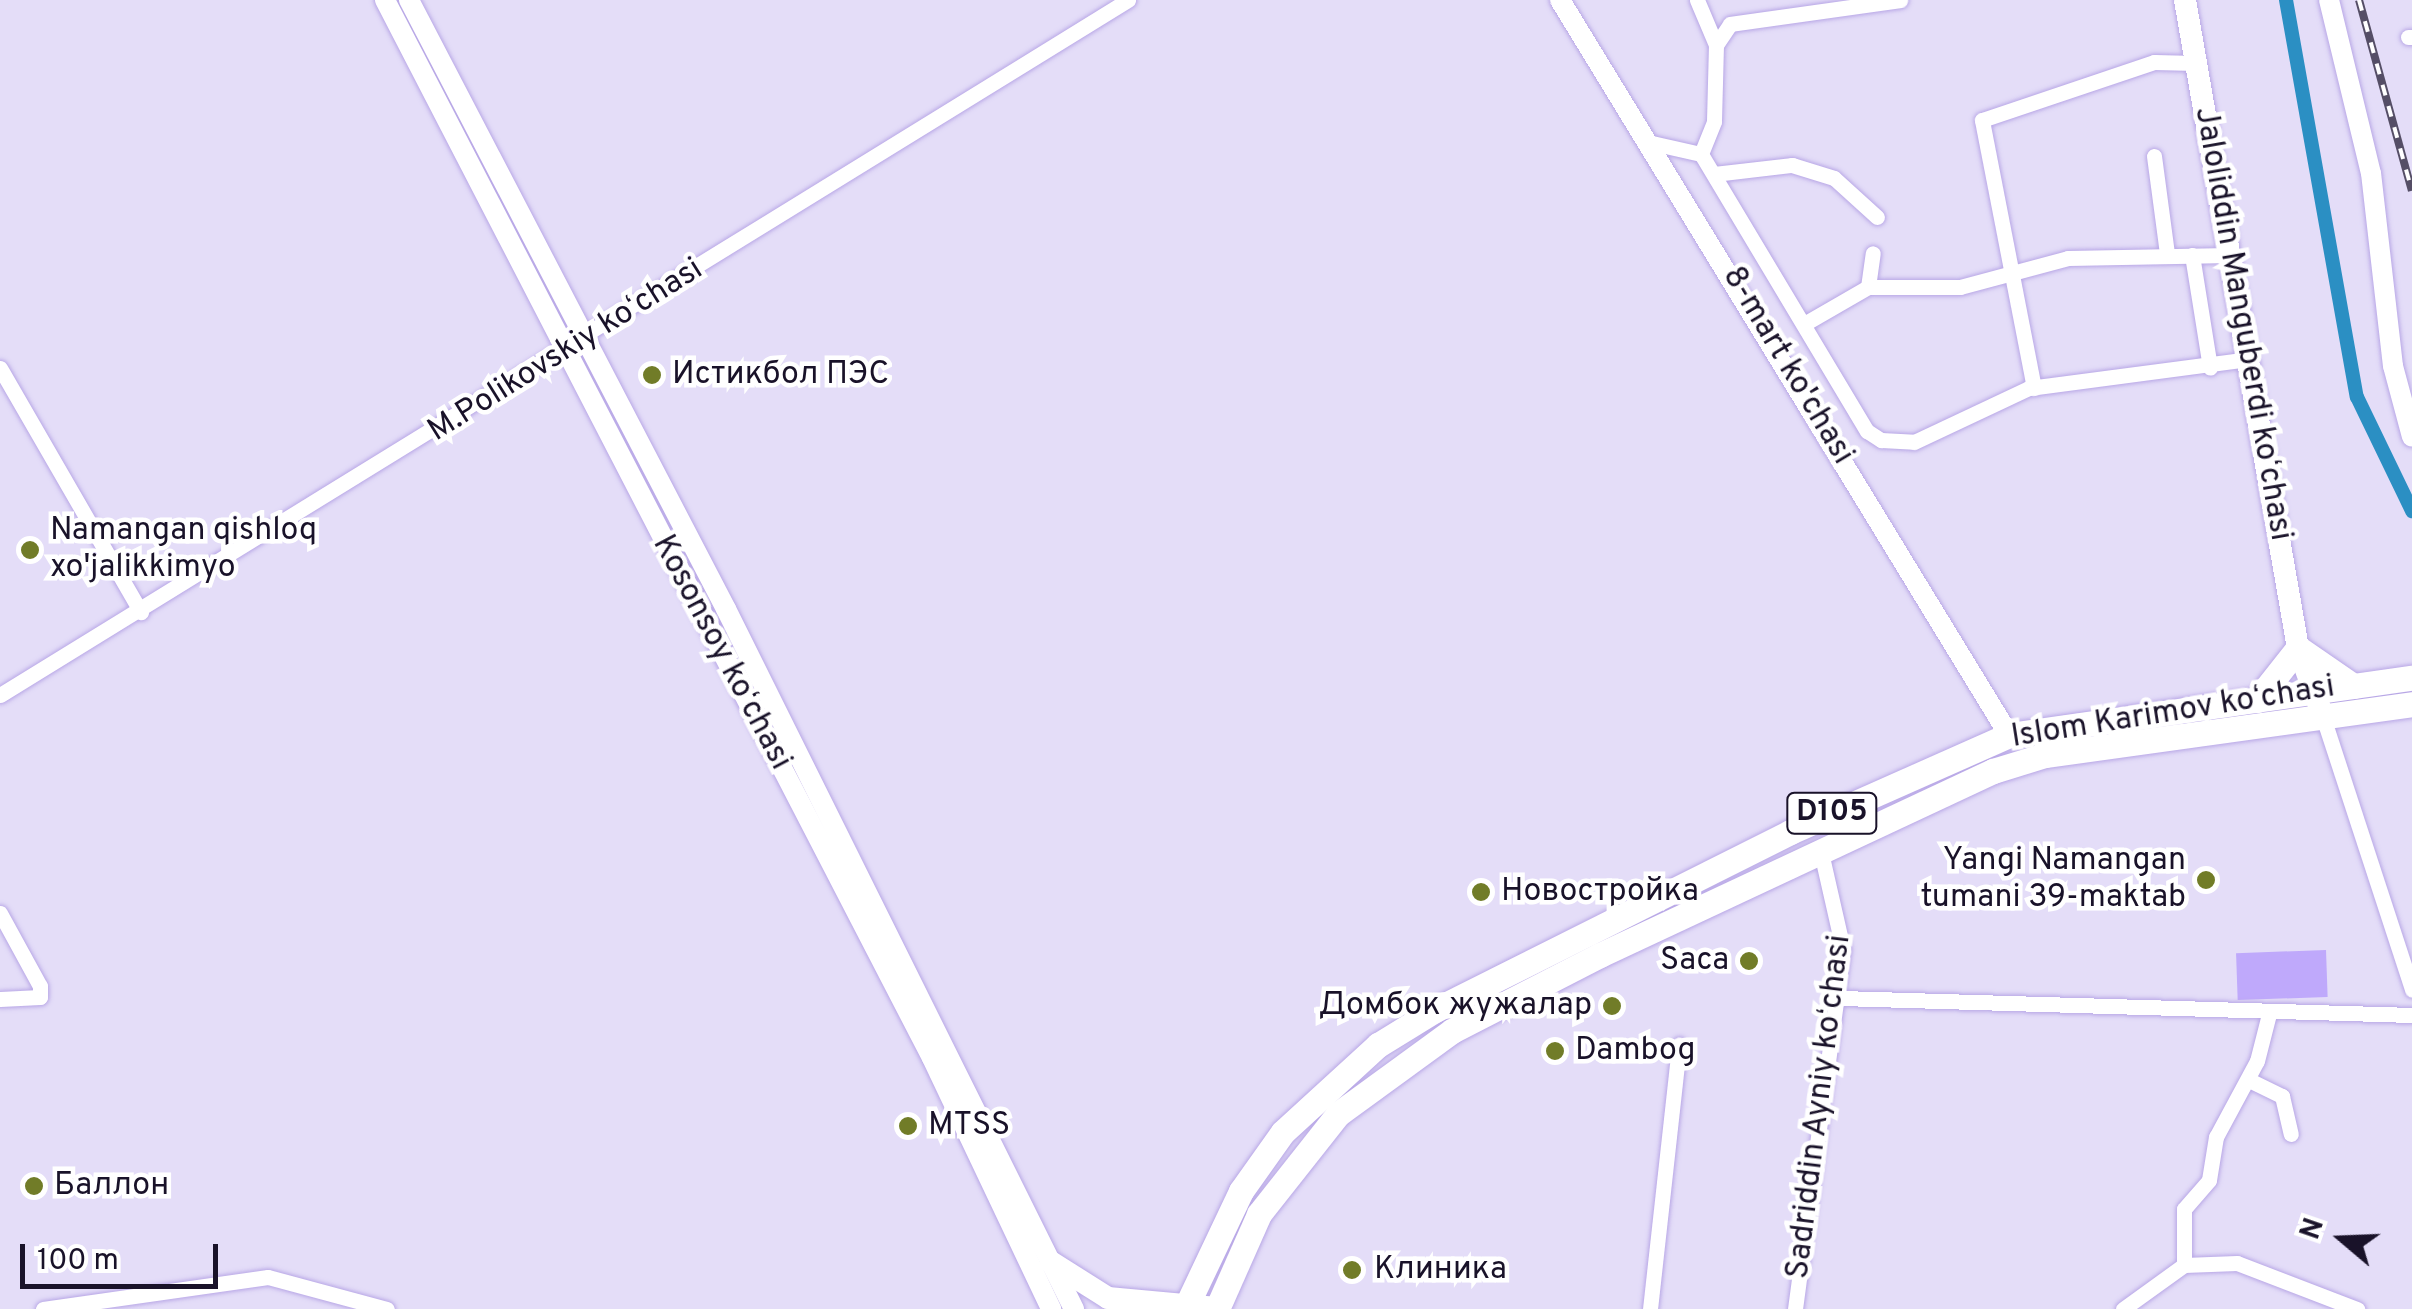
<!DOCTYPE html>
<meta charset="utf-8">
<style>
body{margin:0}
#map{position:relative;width:2412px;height:1309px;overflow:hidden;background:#e4ddf8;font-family:Overpass,sans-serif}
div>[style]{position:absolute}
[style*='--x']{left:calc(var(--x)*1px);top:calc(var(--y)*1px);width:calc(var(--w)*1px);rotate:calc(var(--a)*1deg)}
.green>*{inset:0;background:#bfa9fb;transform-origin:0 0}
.canal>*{height:14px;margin:-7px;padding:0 7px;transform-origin:7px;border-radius:7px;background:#2b8fc3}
.roads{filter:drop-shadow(0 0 2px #b8a7e6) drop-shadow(0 0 2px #b8a7e6)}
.minor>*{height:15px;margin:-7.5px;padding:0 7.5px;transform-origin:7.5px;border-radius:7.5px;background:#fff}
.tertiary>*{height:20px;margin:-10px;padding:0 10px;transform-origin:10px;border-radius:10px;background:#fff}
.secondary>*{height:22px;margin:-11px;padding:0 11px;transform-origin:11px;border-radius:11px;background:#fff}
.primary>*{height:25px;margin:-12.5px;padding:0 12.5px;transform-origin:12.5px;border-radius:12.5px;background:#fff}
.rail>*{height:8px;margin-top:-4px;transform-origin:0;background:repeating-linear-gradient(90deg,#fff 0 11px,#554e66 0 22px);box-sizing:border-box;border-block:2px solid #554e66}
.dots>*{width:28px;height:28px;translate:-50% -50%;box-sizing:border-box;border:5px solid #fff;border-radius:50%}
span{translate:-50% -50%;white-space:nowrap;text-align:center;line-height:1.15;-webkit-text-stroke:9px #fff;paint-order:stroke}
.shield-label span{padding:2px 8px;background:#fff;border:2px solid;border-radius:8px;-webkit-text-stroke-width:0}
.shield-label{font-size:30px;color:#191229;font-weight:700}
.street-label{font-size:32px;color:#191229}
.poi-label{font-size:32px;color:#191229}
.left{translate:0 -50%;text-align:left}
.right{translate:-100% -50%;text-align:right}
.north{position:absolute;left:2292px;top:1189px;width:100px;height:100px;-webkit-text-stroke:8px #fff;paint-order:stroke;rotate:289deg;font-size:28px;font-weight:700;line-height:40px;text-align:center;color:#191229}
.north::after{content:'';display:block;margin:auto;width:35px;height:45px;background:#191229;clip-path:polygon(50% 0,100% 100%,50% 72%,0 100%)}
.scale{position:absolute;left:20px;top:1244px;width:198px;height:45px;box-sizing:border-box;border:5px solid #191229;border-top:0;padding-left:12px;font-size:30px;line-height:35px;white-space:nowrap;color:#191229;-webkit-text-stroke:8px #fff;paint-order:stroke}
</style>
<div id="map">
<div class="green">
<div style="left:2326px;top:950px;width:47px;height:90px;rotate:88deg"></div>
</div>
<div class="canal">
<div style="--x:2286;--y:0;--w:403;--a:79.9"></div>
<div style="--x:2357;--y:397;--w:127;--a:64.2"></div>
</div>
<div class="roads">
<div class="minor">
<div style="--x:1697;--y:0;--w:49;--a:67.1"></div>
<div style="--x:2408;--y:37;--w:4;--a:0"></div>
<div style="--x:1652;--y:143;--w:50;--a:12.7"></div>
<div style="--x:1701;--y:154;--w:323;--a:59.1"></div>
<div style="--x:1867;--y:431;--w:17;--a:33"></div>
<div style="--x:1881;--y:440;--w:33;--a:3"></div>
<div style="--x:1914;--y:442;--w:127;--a:-25.2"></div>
<div style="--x:2029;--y:388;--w:221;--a:-7.5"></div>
<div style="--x:1701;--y:154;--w:35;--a:-68"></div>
<div style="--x:1714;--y:121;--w:76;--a:-88.5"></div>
<div style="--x:1716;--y:45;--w:25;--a:-56"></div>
<div style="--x:1730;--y:24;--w:172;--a:-8"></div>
<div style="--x:2154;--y:156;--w:98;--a:82.4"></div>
<div style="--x:1714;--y:174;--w:79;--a:-6.6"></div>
<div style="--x:1792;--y:165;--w:44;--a:17.2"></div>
<div style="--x:1834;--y:178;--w:58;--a:42.2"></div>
<div style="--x:2192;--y:255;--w:114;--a:80.9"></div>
<div style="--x:1868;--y:287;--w:34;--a:-82"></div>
<div style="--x:1804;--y:324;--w:74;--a:-30"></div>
<div style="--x:1868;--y:287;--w:92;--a:0"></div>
<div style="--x:1960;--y:287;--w:112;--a:-15"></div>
<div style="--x:2068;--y:258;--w:162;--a:-1.1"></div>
<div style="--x:0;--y:368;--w:282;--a:60"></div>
<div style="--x:2034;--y:388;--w:273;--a:-101"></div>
<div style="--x:1982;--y:120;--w:182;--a:-18.6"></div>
<div style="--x:2154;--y:62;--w:42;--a:1.4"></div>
<div style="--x:0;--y:695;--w:1325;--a:-31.64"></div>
<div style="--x:2323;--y:717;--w:287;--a:71.9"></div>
<div style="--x:0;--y:913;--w:83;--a:61.3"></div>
<div style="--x:40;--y:986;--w:11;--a:90"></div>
<div style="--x:40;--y:997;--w:40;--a:177.1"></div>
<div style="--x:1840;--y:998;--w:572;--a:1.7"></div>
<div style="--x:2249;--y:1080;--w:37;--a:26"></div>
<div style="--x:2282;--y:1096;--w:39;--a:77"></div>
<div style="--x:2184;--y:1265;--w:56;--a:-90"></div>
<div style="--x:2184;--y:1209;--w:38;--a:-49"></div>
<div style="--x:2209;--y:1180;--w:44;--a:-80.8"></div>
<div style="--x:2216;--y:1137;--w:86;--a:-61.7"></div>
<div style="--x:2257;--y:1061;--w:49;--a:-75.7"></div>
<div style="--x:43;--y:1309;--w:227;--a:-8.1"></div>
<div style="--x:268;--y:1277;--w:123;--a:15.1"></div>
<div style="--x:1650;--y:1309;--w:266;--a:-83.7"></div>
<div style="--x:1795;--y:1309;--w:363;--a:-82.4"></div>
<div style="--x:1843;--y:949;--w:104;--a:-102.8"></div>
<div style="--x:2123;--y:1309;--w:75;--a:-35.8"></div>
<div style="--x:2184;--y:1265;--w:53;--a:-2.2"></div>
<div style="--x:2237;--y:1263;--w:129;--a:21"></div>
</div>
<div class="tertiary">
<div style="--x:385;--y:0;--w:1191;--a:62.66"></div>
<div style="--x:932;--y:1058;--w:278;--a:64.6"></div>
<div style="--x:409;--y:0;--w:687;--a:62.5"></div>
<div style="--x:726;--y:609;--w:782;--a:63.57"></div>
<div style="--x:1560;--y:0;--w:861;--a:58.58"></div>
<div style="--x:2329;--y:0;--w:178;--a:76.4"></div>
<div style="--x:2371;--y:173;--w:194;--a:83.5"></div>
<div style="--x:2393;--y:366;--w:73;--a:75"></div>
</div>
<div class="secondary">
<div style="--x:2185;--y:0;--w:658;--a:80.11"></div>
<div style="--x:2298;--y:648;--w:64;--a:69.9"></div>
<div style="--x:1051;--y:1262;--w:67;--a:32.3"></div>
<div style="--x:1108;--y:1298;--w:109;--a:5.2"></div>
</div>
<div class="primary">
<div style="--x:2257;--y:700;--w:66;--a:-51.7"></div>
<div style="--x:2298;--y:648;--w:67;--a:34.6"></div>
<div style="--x:1185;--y:1309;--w:131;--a:-64.6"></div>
<div style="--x:1241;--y:1191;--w:72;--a:-54.6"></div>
<div style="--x:1283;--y:1132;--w:129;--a:-42.5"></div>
<div style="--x:1378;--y:1045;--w:67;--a:-31.6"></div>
<div style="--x:1435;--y:1010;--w:397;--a:-26.6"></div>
<div style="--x:1790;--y:832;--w:240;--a:-23.9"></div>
<div style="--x:2009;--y:735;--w:407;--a:-8.1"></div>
<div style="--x:1217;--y:1309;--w:104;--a:-66.1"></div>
<div style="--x:1259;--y:1214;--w:127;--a:-51.7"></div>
<div style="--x:1338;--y:1114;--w:141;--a:-36.1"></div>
<div style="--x:1452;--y:1031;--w:166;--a:-27.2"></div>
<div style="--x:1600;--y:955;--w:434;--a:-25.1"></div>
<div style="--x:1993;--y:771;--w:54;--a:-17.1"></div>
<div style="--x:2045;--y:755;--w:371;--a:-7.9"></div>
</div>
</div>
<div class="rail">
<div style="--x:2359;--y:0;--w:198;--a:74.5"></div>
</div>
<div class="dots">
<div style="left:652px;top:375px;background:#717c28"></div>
<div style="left:30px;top:550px;background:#717c28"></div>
<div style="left:2206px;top:880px;background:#717c28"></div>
<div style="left:1481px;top:892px;background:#717c28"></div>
<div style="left:1749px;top:961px;background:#717c28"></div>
<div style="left:1612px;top:1006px;background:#717c28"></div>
<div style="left:1555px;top:1051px;background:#717c28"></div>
<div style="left:908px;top:1126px;background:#717c28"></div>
<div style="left:34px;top:1186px;background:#717c28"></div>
<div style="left:1352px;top:1270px;background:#717c28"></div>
</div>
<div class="shield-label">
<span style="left:1832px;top:813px">D105</span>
</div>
<div class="street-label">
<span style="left:2242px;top:324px;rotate:80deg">Jaloliddin Manguberdi koʻchasi</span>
<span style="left:566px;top:351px;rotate:-32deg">M.Polikovskiy koʻchasi</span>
<span style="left:1787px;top:366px;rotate:59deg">8-mart ko'chasi</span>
<span style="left:721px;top:653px;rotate:62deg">Kosonsoy koʻchasi</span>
<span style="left:2173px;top:713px;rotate:-9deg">Islom Karimov koʻchasi</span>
<span style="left:1820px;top:1107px;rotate:-83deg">Sadriddin Ayniy koʻchasi</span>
</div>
<div class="poi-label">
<span class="left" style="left:672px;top:375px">Истикбол ПЭС</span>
<span class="left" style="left:50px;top:550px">Namangan qishloq<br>xo'jalikkimyo</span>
<span class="right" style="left:2186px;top:880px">Yangi Namangan<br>tumani 39-maktab</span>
<span class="left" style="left:1501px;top:892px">Новостройка</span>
<span class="right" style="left:1729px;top:961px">Saca</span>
<span class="right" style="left:1592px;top:1006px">Домбок жужалар</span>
<span class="left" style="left:1575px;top:1051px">Dambog</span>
<span class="left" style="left:928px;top:1126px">MTSS</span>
<span class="left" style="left:54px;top:1186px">Баллон</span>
<span class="left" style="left:1374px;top:1270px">Клиника</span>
</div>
<div class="north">N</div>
<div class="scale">100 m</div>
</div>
